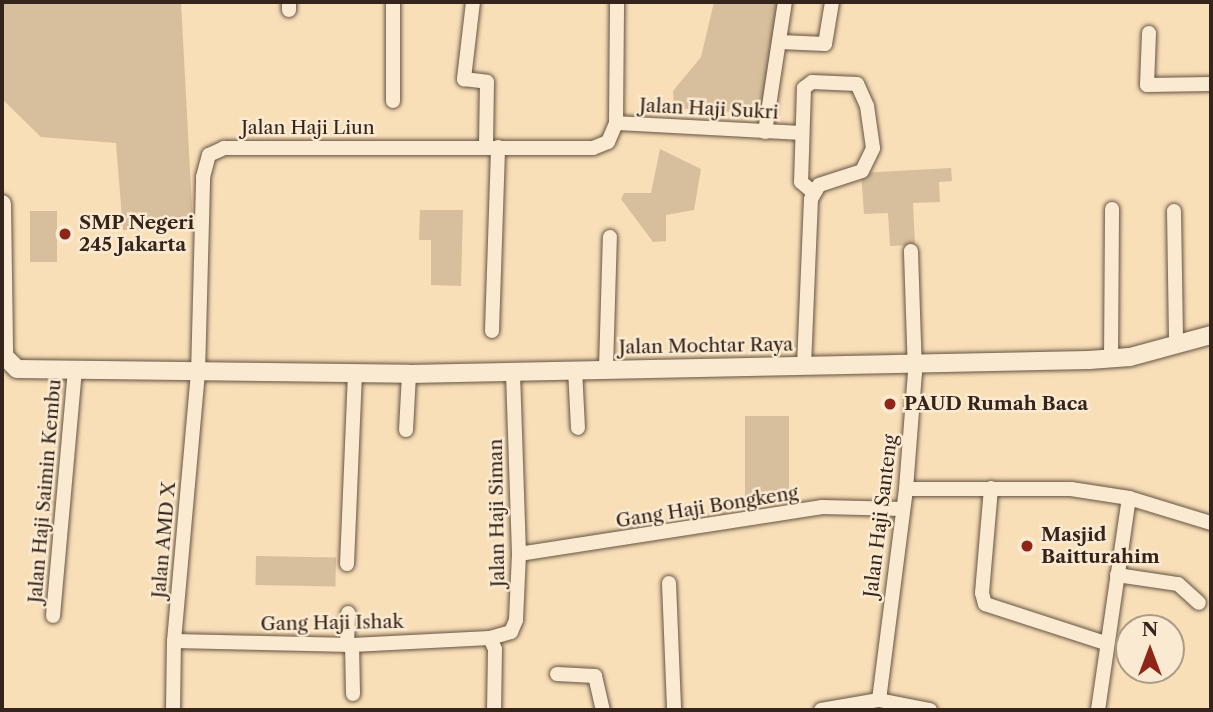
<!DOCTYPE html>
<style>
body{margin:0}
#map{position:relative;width:1213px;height:712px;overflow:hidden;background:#f8dfb8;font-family:"Libre Caslon Text",serif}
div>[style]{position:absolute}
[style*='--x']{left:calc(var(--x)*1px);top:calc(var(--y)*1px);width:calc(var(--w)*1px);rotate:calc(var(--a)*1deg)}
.green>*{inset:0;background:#d7bf9d;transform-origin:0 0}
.roads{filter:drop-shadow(0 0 2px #665342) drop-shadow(0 0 2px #665342)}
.minor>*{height:14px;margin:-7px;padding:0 7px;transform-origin:7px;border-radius:7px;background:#faead1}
.tertiary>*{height:18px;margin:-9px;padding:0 9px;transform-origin:9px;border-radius:9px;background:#faead1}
.dots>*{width:19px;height:19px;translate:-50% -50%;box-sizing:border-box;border:4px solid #faead1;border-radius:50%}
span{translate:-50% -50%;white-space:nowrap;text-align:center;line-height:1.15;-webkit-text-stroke:5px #faead1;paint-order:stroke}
.street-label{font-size:19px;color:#35241b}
.poi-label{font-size:19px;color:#35241b;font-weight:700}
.left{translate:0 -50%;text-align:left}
.frame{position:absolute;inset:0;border:4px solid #35241b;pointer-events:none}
.north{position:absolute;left:1115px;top:614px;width:70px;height:70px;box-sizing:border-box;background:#faead1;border:2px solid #ab9b88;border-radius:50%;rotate:0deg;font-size:19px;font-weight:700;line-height:28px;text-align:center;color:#35241b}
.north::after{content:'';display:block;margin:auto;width:24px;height:32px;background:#8f2418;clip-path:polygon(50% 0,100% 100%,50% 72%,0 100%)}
</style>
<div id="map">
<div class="green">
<div style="clip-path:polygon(2px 2px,181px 2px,193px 227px,123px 230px,116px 143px,41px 137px,2px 99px)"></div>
<div style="clip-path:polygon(714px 2px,788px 2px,765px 114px,674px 108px,673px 91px,701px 57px)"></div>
<div style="clip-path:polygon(660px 149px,701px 169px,694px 210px,666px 215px,666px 241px,653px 242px,621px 199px,624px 193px,651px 193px)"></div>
<div style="clip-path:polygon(951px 168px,952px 181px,939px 182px,940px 202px,913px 203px,915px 245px,890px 246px,888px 213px,864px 214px,861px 173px)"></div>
<div style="clip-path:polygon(420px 210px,463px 210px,461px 286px,431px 285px,431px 240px,419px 240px)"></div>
<div style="left:30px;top:211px;width:27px;height:51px"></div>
<div style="left:745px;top:416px;width:44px;height:88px"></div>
<div style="left:256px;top:556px;width:80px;height:29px;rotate:1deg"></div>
</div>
<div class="roads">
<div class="minor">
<div style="--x:289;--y:2;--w:8;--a:90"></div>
<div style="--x:473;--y:2;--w:78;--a:96.7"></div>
<div style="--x:464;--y:79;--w:23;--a:7"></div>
<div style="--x:487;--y:82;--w:64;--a:90.9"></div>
<div style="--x:1149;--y:33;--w:52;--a:92.2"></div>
<div style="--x:1147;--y:85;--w:64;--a:-0.9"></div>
<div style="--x:780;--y:42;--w:45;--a:2.5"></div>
<div style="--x:825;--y:44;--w:43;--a:-80.5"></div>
<div style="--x:393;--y:101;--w:99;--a:-90"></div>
<div style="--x:616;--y:123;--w:184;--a:3.1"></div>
<div style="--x:765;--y:132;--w:132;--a:-81.3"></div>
<div style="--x:1174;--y:211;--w:134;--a:89.1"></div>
<div style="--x:492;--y:331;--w:184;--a:-88.1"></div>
<div style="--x:1111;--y:359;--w:150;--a:-89.6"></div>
<div style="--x:804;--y:366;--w:167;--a:-87.6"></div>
<div style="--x:811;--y:199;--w:16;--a:-60"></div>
<div style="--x:819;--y:185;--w:45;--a:-18"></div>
<div style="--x:862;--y:171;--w:25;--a:-64"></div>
<div style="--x:873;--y:148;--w:42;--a:-98.1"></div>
<div style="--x:867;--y:106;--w:24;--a:-114"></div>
<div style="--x:857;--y:84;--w:45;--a:-177.5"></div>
<div style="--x:812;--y:82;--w:10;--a:143"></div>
<div style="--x:804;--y:88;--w:94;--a:91.8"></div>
<div style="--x:801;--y:182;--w:16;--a:40"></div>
<div style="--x:606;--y:368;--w:131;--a:-88.3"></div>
<div style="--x:575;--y:369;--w:59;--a:87.1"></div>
<div style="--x:406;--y:430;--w:56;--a:-86.9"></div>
<div style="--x:991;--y:488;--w:105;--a:94.9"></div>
<div style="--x:982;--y:593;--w:11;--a:75"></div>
<div style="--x:985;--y:604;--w:126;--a:18"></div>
<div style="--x:906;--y:489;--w:165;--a:0"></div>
<div style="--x:1071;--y:489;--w:59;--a:8.8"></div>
<div style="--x:1129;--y:498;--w:86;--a:17"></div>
<div style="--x:519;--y:554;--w:307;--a:-8.8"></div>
<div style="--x:822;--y:507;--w:81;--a:1.4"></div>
<div style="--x:347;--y:564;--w:191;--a:-87.6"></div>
<div style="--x:1117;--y:575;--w:62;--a:8.4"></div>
<div style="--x:1178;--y:584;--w:28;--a:42"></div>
<div style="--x:669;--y:583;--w:127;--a:87.7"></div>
<div style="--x:53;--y:616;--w:247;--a:-84.9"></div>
<div style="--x:490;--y:638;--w:12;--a:66"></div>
<div style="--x:495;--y:649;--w:61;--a:90.9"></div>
<div style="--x:174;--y:641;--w:178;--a:1.3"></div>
<div style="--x:352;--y:645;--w:138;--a:-2.9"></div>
<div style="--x:490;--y:638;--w:22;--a:-16"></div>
<div style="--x:511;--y:632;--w:13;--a:-67"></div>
<div style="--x:516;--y:620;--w:66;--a:-87.4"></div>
<div style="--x:519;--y:554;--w:182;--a:-91.9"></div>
<div style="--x:347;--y:645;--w:32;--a:-88"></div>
<div style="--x:352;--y:645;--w:49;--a:88.8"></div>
<div style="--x:557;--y:674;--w:38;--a:3"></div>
<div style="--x:595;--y:676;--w:35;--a:77"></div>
<div style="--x:879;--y:700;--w:213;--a:-82.7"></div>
<div style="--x:906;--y:489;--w:116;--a:-85.6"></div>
<div style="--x:915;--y:373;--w:122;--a:-91.9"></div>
<div style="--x:173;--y:710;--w:69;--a:-89.2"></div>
<div style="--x:174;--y:641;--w:268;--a:-84.9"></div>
<div style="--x:198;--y:374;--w:197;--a:-88.5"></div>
<div style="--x:203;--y:177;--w:23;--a:-75"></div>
<div style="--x:209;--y:155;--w:17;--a:-25"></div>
<div style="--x:224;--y:148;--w:369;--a:0"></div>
<div style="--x:593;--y:148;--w:16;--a:-22"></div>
<div style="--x:608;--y:142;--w:21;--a:-67"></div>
<div style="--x:616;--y:123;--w:121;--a:-89.5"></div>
<div style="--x:821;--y:710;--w:59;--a:-9.8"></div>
<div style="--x:879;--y:700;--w:52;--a:11.1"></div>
<div style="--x:1098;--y:710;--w:214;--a:-81.7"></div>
</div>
<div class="tertiary">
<div style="--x:2;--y:204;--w:152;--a:89.2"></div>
<div style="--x:4;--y:356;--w:18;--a:45"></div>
<div style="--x:17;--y:369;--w:392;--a:0.7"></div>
<div style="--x:409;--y:374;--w:680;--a:-1.18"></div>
<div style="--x:1089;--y:360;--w:41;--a:-4.2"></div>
<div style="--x:1130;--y:357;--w:84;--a:-15.2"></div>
</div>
</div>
<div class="dots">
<div style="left:65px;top:234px;background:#8f2418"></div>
<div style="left:890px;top:404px;background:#8f2418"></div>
<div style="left:1027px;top:546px;background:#8f2418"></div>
</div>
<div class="street-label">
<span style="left:709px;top:109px;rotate:3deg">Jalan Haji Sukri</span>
<span style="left:308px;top:128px">Jalan Haji Liun</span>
<span style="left:706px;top:346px;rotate:-1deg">Jalan Mochtar Raya</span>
<span style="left:45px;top:491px;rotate:-85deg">Jalan Haji Saimin Kembu</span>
<span style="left:707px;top:507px;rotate:-9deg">Gang Haji Bongkeng</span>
<span style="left:497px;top:513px;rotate:-91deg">Jalan Haji Siman</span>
<span style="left:881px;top:516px;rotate:-83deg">Jalan Haji Santeng</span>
<span style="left:164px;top:540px;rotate:-85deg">Jalan AMD X</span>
<span style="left:332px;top:623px;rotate:-1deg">Gang Haji Ishak</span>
</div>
<div class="poi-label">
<span class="left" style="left:79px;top:234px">SMP Negeri<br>245 Jakarta</span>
<span class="left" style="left:904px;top:404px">PAUD Rumah Baca</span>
<span class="left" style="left:1041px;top:546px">Masjid<br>Baitturahim</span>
</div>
<div class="frame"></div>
<div class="north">N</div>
</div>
